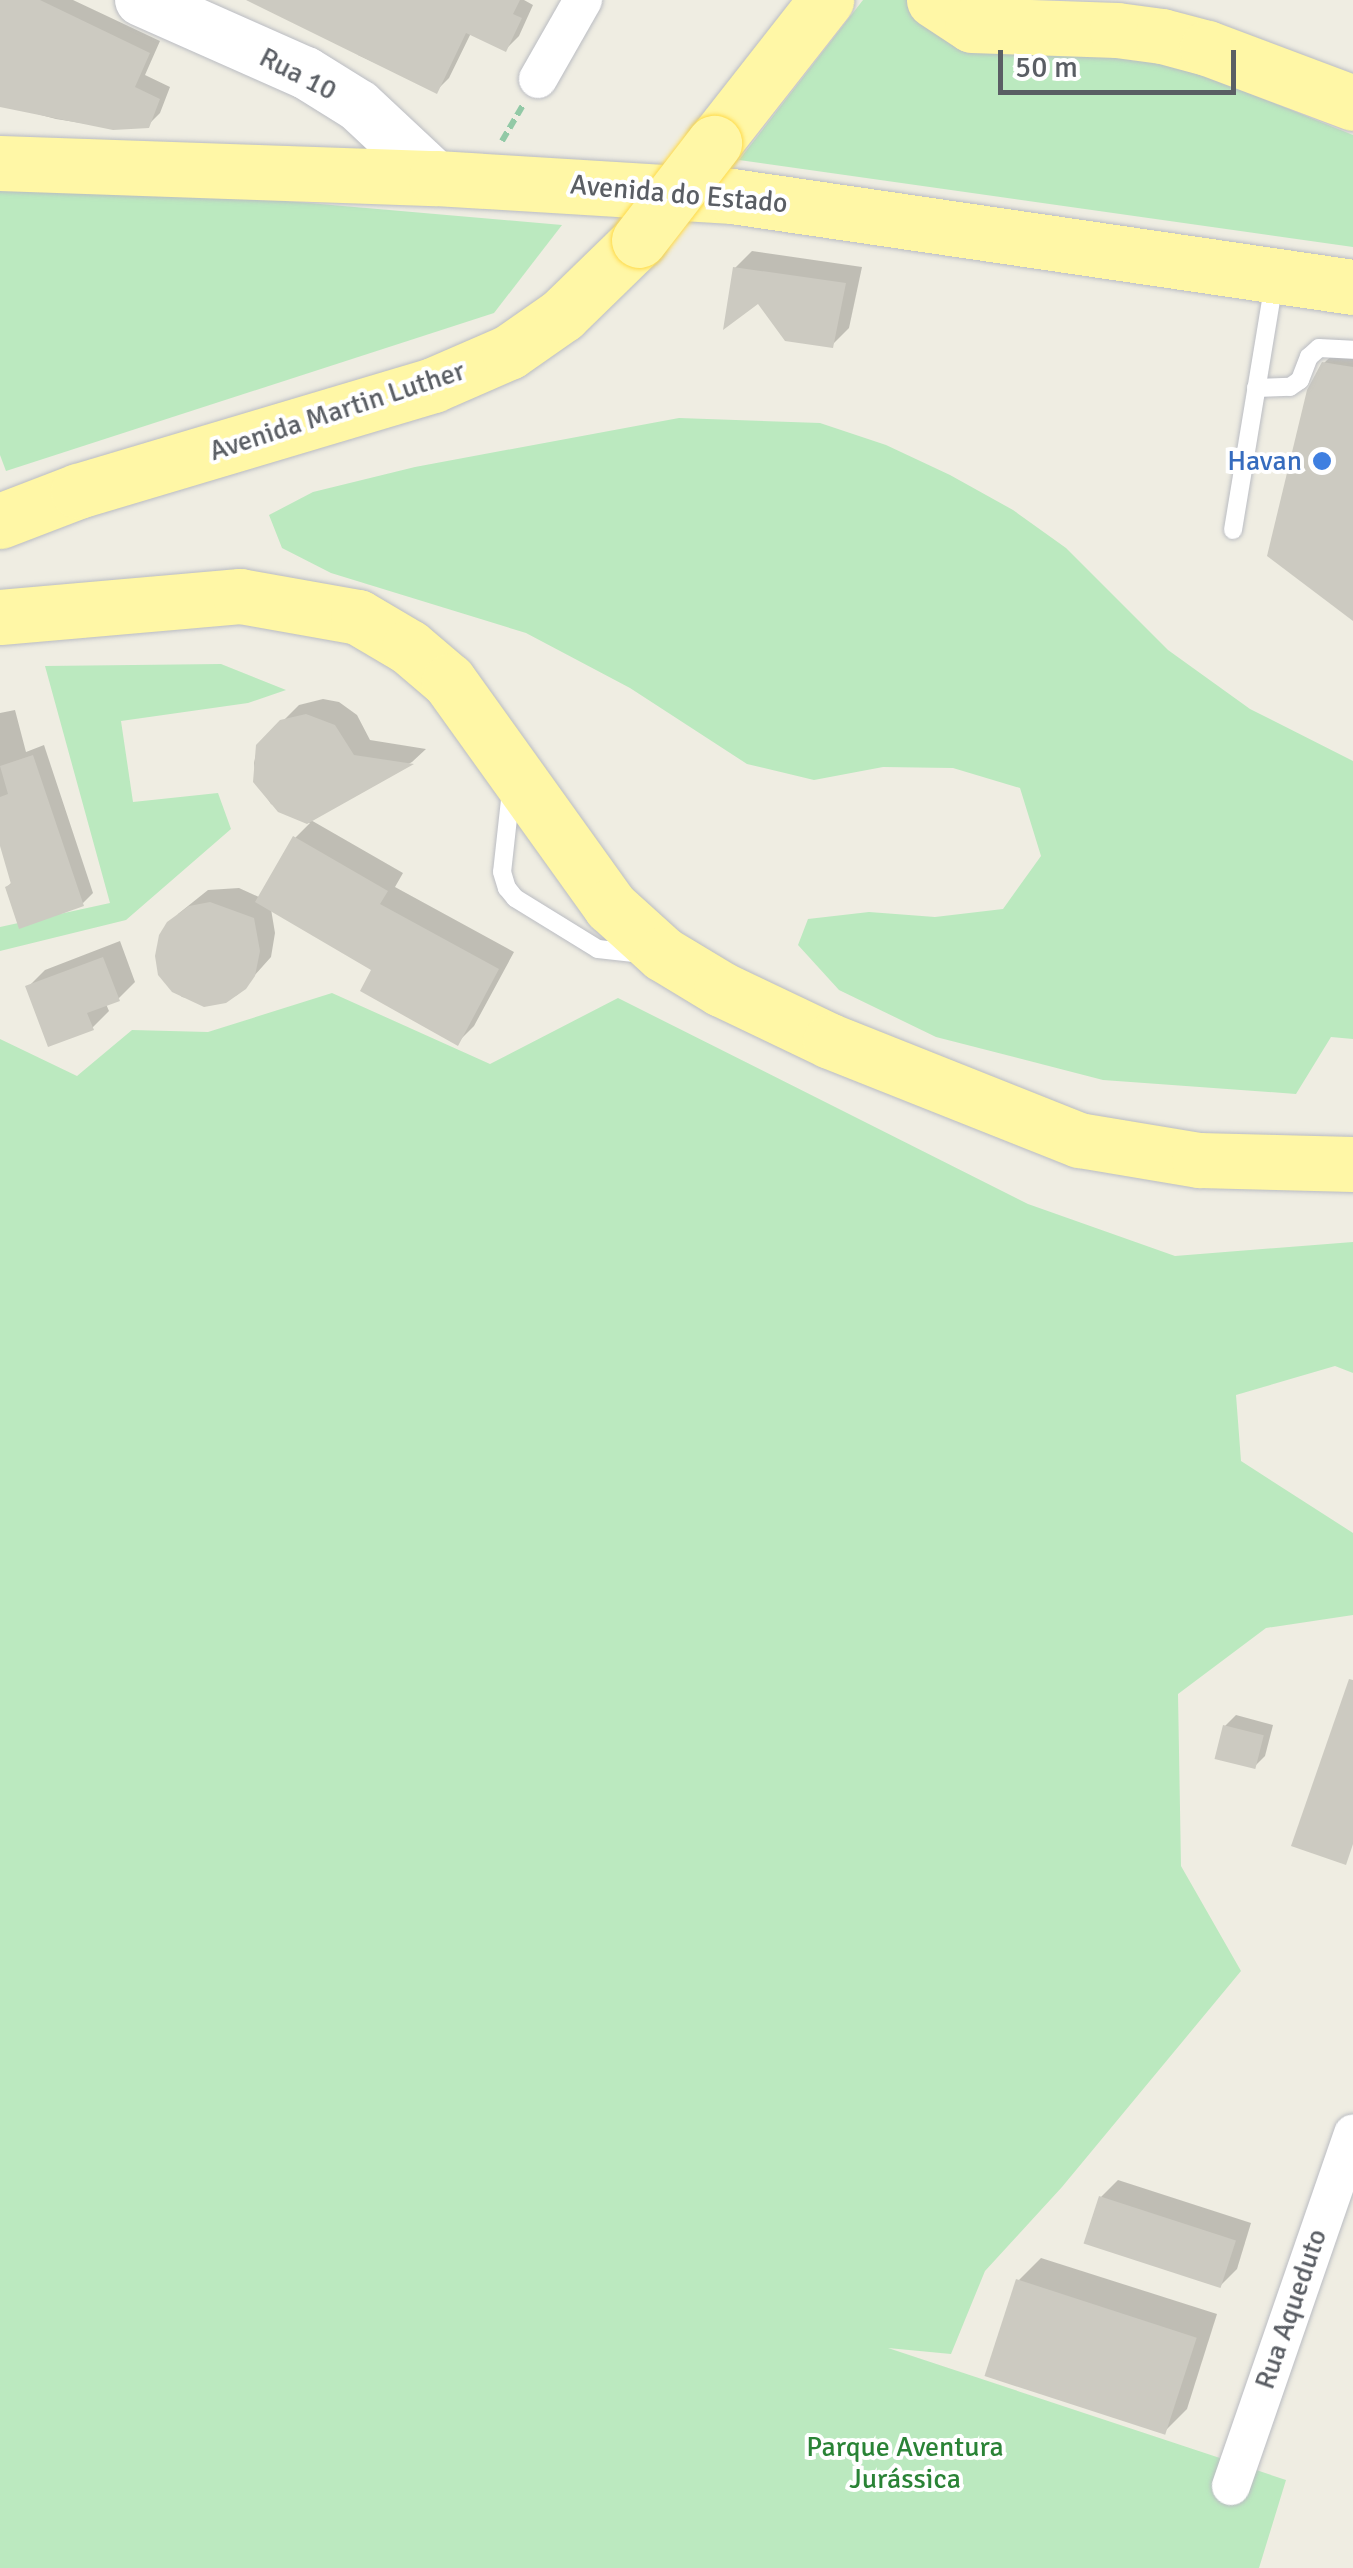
<!DOCTYPE html>
<meta charset="utf-8">
<style>
body{margin:0}
#map{position:relative;width:1353px;height:2568px;overflow:hidden;background:#efede2;font-family:Signika,sans-serif}
div>[style]{position:absolute}
[style*='--x']{left:calc(var(--x)*1px);top:calc(var(--y)*1px);width:calc(var(--w)*1px);rotate:calc(var(--a)*1deg)}
.green>*{inset:0;background:#bbe9bf}
.shadow>*{inset:0;background:#0003}
.building>*{inset:0;background:#cccac1;transform-origin:0 0}
.path>*{height:6px;margin-top:-3px;transform-origin:0;background:repeating-linear-gradient(90deg,#92c9a6 0 10px,transparent 0 15px)}
.roads{filter:drop-shadow(0 0 2px #babcc2) drop-shadow(0 0 2px #babcc2)}
.lane>*{height:18px;margin:-9px;padding:0 9px;transform-origin:9px;border-radius:9px;background:#fff}
.street>*{height:38px;margin:-19px;padding:0 19px;transform-origin:19px;border-radius:19px;background:#fff}
.secondary>*{height:52px;margin:-26px;padding:0 26px;transform-origin:26px;border-radius:26px;background:#fff}
.primary>*{height:55px;margin:-27.5px;padding:0 27.5px;transform-origin:27.5px;border-radius:27.5px;background:#fff7a6}
.bridges{filter:drop-shadow(0 0 2px #ffda4a) drop-shadow(0 0 2px #ffda4a)}
.primary-bridge>*{height:55px;margin:-27.5px;padding:0 27.5px;transform-origin:27.5px;border-radius:27.5px;background:#fff7a6}
.dots>*{width:28px;height:28px;translate:-50% -50%;box-sizing:border-box;border:5px solid #fff;border-radius:50%}
span{translate:-50% -50%;white-space:nowrap;text-align:center;line-height:1.15;-webkit-text-stroke:8px #fff;paint-order:stroke}
.street-label{font-size:28px;color:#5a5e64}
.shop-label{font-size:28px;color:#366cbe}
.right{translate:-100% -50%;text-align:right}
.park-label{font-size:28px;color:#2a8336}
.scale{position:absolute;left:998px;top:50px;width:238px;height:45px;box-sizing:border-box;border:5px solid #5a5e64;border-top:0;padding-left:12px;font-size:30px;line-height:35px;white-space:nowrap;color:#5a5e64;-webkit-text-stroke:8px #fff;paint-order:stroke}
</style>
<div id="map">
<div class="green">
<div style="clip-path:polygon(863px 0,909px 0,1189px 69px,1353px 135px,1353px 247px,739px 160px)"></div>
<div style="clip-path:polygon(0 176px,562px 225px,494px 313px,6px 471px,0 455px)"></div>
<div style="clip-path:polygon(679px 418px,820px 423px,886px 445px,950px 475px,1013px 510px,1066px 548px,1168px 650px,1250px 709px,1353px 761px,1353px 1039px,1331px 1037px,1296px 1094px,1103px 1080px,936px 1037px,839px 990px,798px 945px,808px 919px,869px 912px,935px 917px,1003px 909px,1041px 856px,1020px 788px,953px 768px,883px 767px,814px 780px,747px 764px,630px 688px,526px 633px,331px 573px,282px 548px,269px 515px,313px 492px,415px 467px)"></div>
<div style="clip-path:polygon(221px 664px,286px 690px,248px 703px,121px 721px,133px 802px,218px 793px,231px 829px,126px 920px,0 951px,0 927px,110px 903px,45px 666px)"></div>
<div style="clip-path:polygon(332px 993px,490px 1064px,618px 998px,1028px 1204px,1175px 1256px,1353px 1242px,1353px 1373px,1335px 1366px,1236px 1395px,1241px 1461px,1353px 1533px,1353px 1615px,1266px 1628px,1178px 1694px,1181px 1866px,1241px 1971px,1062px 2187px,985px 2271px,951px 2354px,888px 2348px,1286px 2480px,1259px 2568px,0 2568px,0 1039px,77px 1076px,132px 1030px,208px 1032px)"></div>
</div>
<div class="shadow">
<div style="clip-path:polygon(0 0,73px 0,160px 41px,145px 75px,170px 87px,160px 113px,148px 125px,113px 128px,56px 119px,0 104px)"></div>
<div style="clip-path:polygon(248px 0,524px 0,533px 5px,519px 36px,506px 49px,471px 33px,449px 78px,436px 91px,358px 55px,361px 50px)"></div>
<div style="clip-path:polygon(752px 251px,862px 267px,849px 328px,832px 345px,735px 268px)"></div>
<div style="clip-path:polygon(1347px 341px,1353px 342px,1353px 618px,1324px 363px)"></div>
<div style="clip-path:polygon(323px 699px,339px 702px,357px 715px,370px 740px,426px 749px,412px 762px,309px 819px,403px 873px,395px 887px,514px 952px,474px 1026px,458px 1042px,375px 969px,271px 909px,275px 933px,271px 957px,237px 995px,217px 1003px,182px 997px,161px 974px,178px 914px,208px 890px,239px 888px,261px 898px,295px 838px,310px 823px,271px 804px,256px 781px,254px 763px,258px 746px,299px 705px)"></div>
<div style="clip-path:polygon(15px 710px,26px 752px,44px 745px,93px 893px,82px 904px,7px 887px,13px 881px,0 837px,0 713px)"></div>
<div style="clip-path:polygon(120px 941px,135px 982px,118px 999px,106px 1004px,109px 1011px,92px 1028px,28px 987px,45px 970px)"></div>
<div style="clip-path:polygon(1236px 1715px,1273px 1725px,1265px 1756px,1254px 1767px,1225px 1726px)"></div>
<div style="clip-path:polygon(1118px 2180px,1251px 2223px,1237px 2269px,1220px 2286px,1101px 2197px)"></div>
<div style="clip-path:polygon(1041px 2258px,1217px 2314px,1187px 2409px,1165px 2431px,1019px 2280px)"></div>
</div>
<div class="building">
<div style="clip-path:polygon(0 0,40px 0,150px 53px,135px 87px,160px 99px,149px 128px,113px 130px,0 107px)"></div>
<div style="clip-path:polygon(246px 0,520px 0,513px 14px,522px 18px,506px 52px,466px 33px,437px 94px)"></div>
<div style="clip-path:polygon(733px 267px,846px 283px,833px 348px,785px 341px,758px 304px,723px 330px)"></div>
<div style="clip-path:polygon(1322px 362px,1353px 367px,1353px 621px,1267px 556px,1307px 390px)"></div>
<div style="clip-path:polygon(306px 714px,335px 725px,354px 755px,414px 764px,307px 824px,278px 812px,253px 782px,256px 745px,280px 720px)"></div>
<div style="clip-path:polygon(33px 755px,84px 906px,19px 929px,5px 887px,11px 884px,0 846px,0 797px,8px 794px,0 766px)"></div>
<div style="clip-path:polygon(293px 836px,388px 891px,380px 904px,499px 969px,458px 1046px,360px 991px,371px 970px,255px 902px)"></div>
<div style="clip-path:polygon(210px 902px,254px 918px,260px 951px,255px 976px,246px 989px,226px 1003px,204px 1007px,172px 992px,158px 975px,155px 956px,159px 935px,167px 922px,189px 906px)"></div>
<div style="clip-path:polygon(103px 957px,120px 1001px,87px 1013px,94px 1030px,48px 1047px,25px 986px)"></div>
<div style="clip-path:polygon(1349px 1679px,1353px 1680px,1353px 1844px,1346px 1865px,1291px 1846px)"></div>
<div style="left:1223px;top:1725px;width:42px;height:35px;rotate:14deg"></div>
<div style="left:1099px;top:2196px;width:144px;height:50px;rotate:18deg"></div>
<div style="left:1016px;top:2279px;width:190px;height:102px;rotate:18deg"></div>
</div>
<div class="path">
<div style="--x:502;--y:141;--w:42;--a:-59.7"></div>
</div>
<div class="roads">
<div class="lane">
<div style="--x:1256;--y:388;--w:34;--a:-2"></div>
<div style="--x:1290;--y:387;--w:12;--a:-35"></div>
<div style="--x:1300;--y:380;--w:25;--a:-69"></div>
<div style="--x:1309;--y:357;--w:13;--a:-42"></div>
<div style="--x:1319;--y:348;--w:34;--a:3"></div>
<div style="--x:1233;--y:530;--w:251;--a:-80.6"></div>
<div style="--x:511;--y:791;--w:81;--a:96.3"></div>
<div style="--x:502;--y:872;--w:17;--a:73"></div>
<div style="--x:507;--y:888;--w:13;--a:51"></div>
<div style="--x:515;--y:898;--w:97;--a:31.6"></div>
<div style="--x:598;--y:949;--w:45;--a:6.3"></div>
</div>
<div class="street">
<div style="--x:538;--y:79;--w:91;--a:-60.3"></div>
<div style="--x:1231;--y:2486;--w:373;--a:-70.9"></div>
</div>
<div class="secondary">
<div style="--x:141;--y:0;--w:180;--a:23.9"></div>
<div style="--x:306;--y:73;--w:62;--a:31.9"></div>
<div style="--x:359;--y:106;--w:105;--a:43.1"></div>
</div>
<div class="primary">
<div style="--x:934;--y:0;--w:45;--a:33.3"></div>
<div style="--x:972;--y:25;--w:145;--a:2"></div>
<div style="--x:1117;--y:30;--w:45;--a:7.6"></div>
<div style="--x:1162;--y:36;--w:47;--a:14.9"></div>
<div style="--x:1207;--y:48;--w:156;--a:20.6"></div>
<div style="--x:714;--y:143;--w:182;--a:-51.9"></div>
<div style="--x:0;--y:163;--w:436;--a:2"></div>
<div style="--x:436;--y:178;--w:297;--a:3.5"></div>
<div style="--x:732;--y:196;--w:628;--a:8.34"></div>
<div style="--x:0;--y:521;--w:84;--a:-21"></div>
<div style="--x:78;--y:491;--w:370;--a:-16.6"></div>
<div style="--x:433;--y:385;--w:83;--a:-23.5"></div>
<div style="--x:509;--y:352;--w:65;--a:-34.9"></div>
<div style="--x:562;--y:315;--w:107;--a:-44.2"></div>
<div style="--x:0;--y:617;--w:241;--a:-5"></div>
<div style="--x:240;--y:596;--w:120;--a:10.1"></div>
<div style="--x:358;--y:617;--w:59;--a:30.5"></div>
<div style="--x:409;--y:647;--w:52;--a:40.4"></div>
<div style="--x:449;--y:681;--w:277;--a:54.4"></div>
<div style="--x:610;--y:906;--w:72;--a:42.2"></div>
<div style="--x:663;--y:954;--w:68;--a:31.1"></div>
<div style="--x:721;--y:989;--w:121;--a:25.5"></div>
<div style="--x:830;--y:1041;--w:268;--a:21.7"></div>
<div style="--x:1079;--y:1140;--w:122;--a:9.5"></div>
<div style="--x:1199;--y:1160;--w:154;--a:1.5"></div>
</div>
</div>
<div class="bridges">
<div class="primary-bridge">
<div style="--x:639;--y:240;--w:123;--a:-52.3"></div>
</div>
</div>
<div class="dots">
<div style="left:1322px;top:461px;background:#3f7fe0"></div>
</div>
<div class="street-label">
<span style="left:298px;top:74px;rotate:27deg">Rua 10</span>
<span style="left:679px;top:194px;rotate:5deg">Avenida do Estado</span>
<span style="left:337px;top:411px;rotate:-18deg">Avenida Martin Luther</span>
<span style="left:1291px;top:2309px;rotate:-71deg">Rua Aqueduto</span>
</div>
<div class="shop-label">
<span class="right" style="left:1302px;top:461px">Havan</span>
</div>
<div class="park-label">
<span style="left:905px;top:2463px">Parque Aventura<br>Jurássica</span>
</div>
<div class="scale">50 m</div>
</div>
